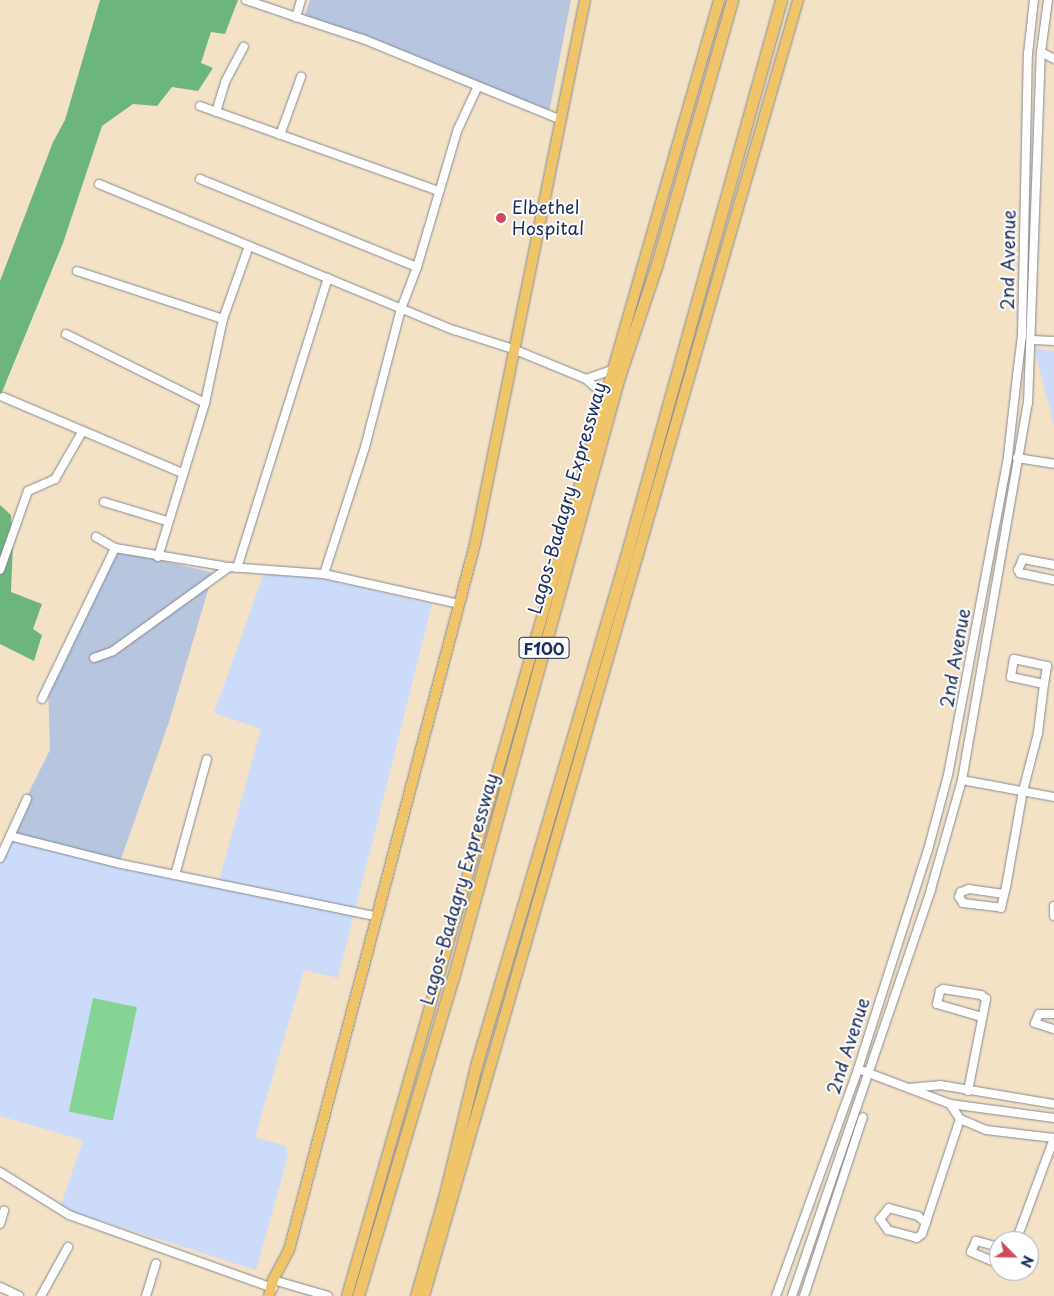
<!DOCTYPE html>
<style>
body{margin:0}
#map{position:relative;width:1054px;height:1296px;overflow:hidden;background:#f3e2c6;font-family:"Playpen Sans",sans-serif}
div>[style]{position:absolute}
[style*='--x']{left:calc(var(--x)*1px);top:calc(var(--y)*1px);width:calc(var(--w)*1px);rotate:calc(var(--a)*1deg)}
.built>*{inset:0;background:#cbdbf9}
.industrial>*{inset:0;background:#b7c5de}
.green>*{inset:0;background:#86d493;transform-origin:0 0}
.forest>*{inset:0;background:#6cb67d}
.roads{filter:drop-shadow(0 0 1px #878892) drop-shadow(0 0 1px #878892)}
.minor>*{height:8px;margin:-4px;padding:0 4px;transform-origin:4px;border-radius:4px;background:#fff}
.major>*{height:10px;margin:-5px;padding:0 5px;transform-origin:5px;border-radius:5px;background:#f0c469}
.highway>*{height:11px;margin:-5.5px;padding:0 5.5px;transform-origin:5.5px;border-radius:5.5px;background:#f0c469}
.dots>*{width:14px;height:14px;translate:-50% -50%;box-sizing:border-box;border:2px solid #fff;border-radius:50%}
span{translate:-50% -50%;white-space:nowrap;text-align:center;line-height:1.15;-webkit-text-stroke:4px #fff;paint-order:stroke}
.shield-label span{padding:1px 4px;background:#fff;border:1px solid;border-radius:4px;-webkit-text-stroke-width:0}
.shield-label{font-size:16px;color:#1b2f5e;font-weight:700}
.poi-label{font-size:18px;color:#1b2f5e}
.left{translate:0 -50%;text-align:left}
.street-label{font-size:18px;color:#1b2f5e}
.north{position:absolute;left:989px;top:1231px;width:50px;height:50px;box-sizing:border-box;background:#fff;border:1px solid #a4acbf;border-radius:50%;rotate:113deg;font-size:14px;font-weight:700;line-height:20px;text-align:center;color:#1b2f5e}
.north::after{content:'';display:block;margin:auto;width:18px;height:22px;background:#d1495b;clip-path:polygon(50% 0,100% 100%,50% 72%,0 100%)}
</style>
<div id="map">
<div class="built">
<div style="clip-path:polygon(1034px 348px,1054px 351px,1054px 425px)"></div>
<div style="clip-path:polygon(289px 571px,432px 604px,338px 978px,304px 970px,255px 1137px,286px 1146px,288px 1156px,256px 1270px,60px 1208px,83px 1140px,0 1116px,0 858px,7px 836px,219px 881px,261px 729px,214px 713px,264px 573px)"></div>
</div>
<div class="industrial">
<div style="clip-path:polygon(310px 0,571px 0,548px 118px,366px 38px,305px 15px)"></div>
<div style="clip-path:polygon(110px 548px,218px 574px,211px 580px,169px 722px,120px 862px,7px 836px,50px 750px,48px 680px)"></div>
</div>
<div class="green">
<div style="left:93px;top:998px;width:45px;height:116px;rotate:12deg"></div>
</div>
<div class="forest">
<div style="clip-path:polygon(100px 0,238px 0,225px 34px,211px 32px,201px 63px,213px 68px,198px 91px,172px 87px,157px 106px,133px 104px,102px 126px,63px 243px,0 397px,0 281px,53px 142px,65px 120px)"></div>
<div style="clip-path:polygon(0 505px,11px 515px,13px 543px,11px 592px,42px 604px,33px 629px,42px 635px,34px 661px,0 644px)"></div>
</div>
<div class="roads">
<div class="minor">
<div style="--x:246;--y:0;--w:53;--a:18.8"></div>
<div style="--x:301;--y:0;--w:18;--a:106"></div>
<div style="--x:296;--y:17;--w:71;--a:18.2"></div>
<div style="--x:363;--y:39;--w:214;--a:22.2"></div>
<div style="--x:1041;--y:52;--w:15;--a:28"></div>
<div style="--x:200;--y:106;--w:254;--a:19.6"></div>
<div style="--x:216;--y:112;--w:31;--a:-73"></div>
<div style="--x:225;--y:82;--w:40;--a:-62"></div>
<div style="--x:280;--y:135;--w:62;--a:-70.1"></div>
<div style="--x:200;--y:179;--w:234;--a:22.1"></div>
<div style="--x:99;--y:184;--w:384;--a:22.4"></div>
<div style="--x:454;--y:330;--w:62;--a:17.9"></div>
<div style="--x:513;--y:349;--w:79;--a:22.3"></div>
<div style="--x:586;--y:379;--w:24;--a:42"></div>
<div style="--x:77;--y:271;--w:154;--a:18.2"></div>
<div style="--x:66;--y:334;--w:155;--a:26.4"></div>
<div style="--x:1033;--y:340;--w:21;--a:3"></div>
<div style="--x:586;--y:379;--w:28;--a:-19"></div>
<div style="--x:3;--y:397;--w:194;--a:23"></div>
<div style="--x:1017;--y:458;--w:37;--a:9"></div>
<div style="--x:104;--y:502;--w:66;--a:16.8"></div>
<div style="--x:96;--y:537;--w:22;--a:30"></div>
<div style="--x:115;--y:548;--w:116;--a:9.5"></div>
<div style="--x:158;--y:557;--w:161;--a:-73"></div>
<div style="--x:205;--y:403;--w:86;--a:-77.9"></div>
<div style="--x:223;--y:319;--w:77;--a:-70.4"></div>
<div style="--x:1054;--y:565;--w:32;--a:-169"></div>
<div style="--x:1023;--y:559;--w:12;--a:114"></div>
<div style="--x:1018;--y:570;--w:4;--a:56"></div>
<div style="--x:1020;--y:573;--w:35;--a:12"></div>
<div style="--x:237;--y:568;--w:304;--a:-72.6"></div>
<div style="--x:0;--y:570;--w:84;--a:-70.5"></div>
<div style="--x:28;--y:491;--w:30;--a:-24"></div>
<div style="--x:55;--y:479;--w:54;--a:-60.1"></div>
<div style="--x:324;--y:574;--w:133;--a:-72.1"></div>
<div style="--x:365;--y:447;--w:143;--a:-75.4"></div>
<div style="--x:401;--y:309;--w:45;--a:-69.1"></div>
<div style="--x:417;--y:267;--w:144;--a:-73.5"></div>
<div style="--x:458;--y:129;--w:45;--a:-65.1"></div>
<div style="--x:94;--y:658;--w:20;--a:-20"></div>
<div style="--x:113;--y:651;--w:143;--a:-35.9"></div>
<div style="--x:229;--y:567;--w:95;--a:4.2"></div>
<div style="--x:324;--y:574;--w:138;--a:12.5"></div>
<div style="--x:1014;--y:659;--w:34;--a:12"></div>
<div style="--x:1047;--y:666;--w:18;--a:99"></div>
<div style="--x:1044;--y:684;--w:34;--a:-168"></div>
<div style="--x:1011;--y:677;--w:18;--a:-81"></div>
<div style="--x:42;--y:699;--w:168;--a:-64.2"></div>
<div style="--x:962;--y:780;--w:94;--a:10.5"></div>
<div style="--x:10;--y:836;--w:114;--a:14.2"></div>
<div style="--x:121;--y:864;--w:259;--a:11.6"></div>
<div style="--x:0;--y:858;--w:65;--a:-65.4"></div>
<div style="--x:175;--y:875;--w:120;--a:-74.6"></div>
<div style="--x:1004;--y:894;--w:35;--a:-172"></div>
<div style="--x:969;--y:889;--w:9;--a:159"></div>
<div style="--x:961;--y:892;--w:5;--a:112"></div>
<div style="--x:959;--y:897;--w:7;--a:56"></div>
<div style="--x:963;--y:903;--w:38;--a:7"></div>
<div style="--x:1001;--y:908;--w:22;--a:-77"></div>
<div style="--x:1006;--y:887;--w:97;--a:-80"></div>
<div style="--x:1023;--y:791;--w:60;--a:-75.5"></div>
<div style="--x:1038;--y:733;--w:49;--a:-83"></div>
<div style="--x:1054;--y:906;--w:10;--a:90"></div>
<div style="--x:1054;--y:1014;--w:15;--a:180"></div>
<div style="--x:1039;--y:1014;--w:10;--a:114"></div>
<div style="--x:1035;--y:1023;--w:20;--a:18"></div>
<div style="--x:858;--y:1069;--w:98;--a:20.8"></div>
<div style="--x:950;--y:1104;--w:105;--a:7.7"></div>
<div style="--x:908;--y:1088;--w:32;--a:-5"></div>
<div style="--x:940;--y:1085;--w:116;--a:9.5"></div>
<div style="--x:968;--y:1091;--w:94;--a:-78.9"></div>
<div style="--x:986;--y:999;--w:6;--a:-141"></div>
<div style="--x:981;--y:995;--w:38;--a:-171"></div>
<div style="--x:943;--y:989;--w:4;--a:146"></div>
<div style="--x:940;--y:991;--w:13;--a:103"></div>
<div style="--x:937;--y:1004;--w:47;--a:16.1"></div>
<div style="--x:950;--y:1104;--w:18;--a:56"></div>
<div style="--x:960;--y:1119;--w:28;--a:23"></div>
<div style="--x:986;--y:1130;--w:68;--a:6.7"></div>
<div style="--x:0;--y:1172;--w:81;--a:31.9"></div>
<div style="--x:69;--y:1215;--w:217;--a:19.7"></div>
<div style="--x:926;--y:1223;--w:11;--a:-139"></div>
<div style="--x:918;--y:1216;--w:30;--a:-165"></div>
<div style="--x:889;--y:1208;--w:14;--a:129"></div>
<div style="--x:880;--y:1219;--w:14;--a:54"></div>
<div style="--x:888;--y:1230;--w:30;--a:15"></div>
<div style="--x:917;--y:1238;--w:6;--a:-39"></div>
<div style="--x:922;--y:1234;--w:121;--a:-71.7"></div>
<div style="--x:0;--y:1224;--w:14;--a:-73"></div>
<div style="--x:1016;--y:1241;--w:110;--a:-69.7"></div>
<div style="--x:999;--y:1247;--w:24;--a:-165"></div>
<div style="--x:976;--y:1241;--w:12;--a:114"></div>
<div style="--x:971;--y:1252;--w:30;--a:23"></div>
<div style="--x:273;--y:1280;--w:57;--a:16.2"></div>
<div style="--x:0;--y:1287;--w:21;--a:25"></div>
<div style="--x:41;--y:1296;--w:56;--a:-61.1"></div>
<div style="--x:146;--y:1296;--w:34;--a:-73"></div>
<div style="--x:776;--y:1296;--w:241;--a:-70.1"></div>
<div style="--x:858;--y:1069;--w:230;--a:-72.3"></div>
<div style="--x:928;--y:850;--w:78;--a:-75.1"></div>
<div style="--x:948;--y:775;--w:325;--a:-79.3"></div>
<div style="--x:1008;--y:456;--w:81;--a:-83.6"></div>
<div style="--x:1017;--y:376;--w:41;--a:-83"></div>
<div style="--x:1022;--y:335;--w:281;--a:-88.8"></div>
<div style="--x:1028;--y:54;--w:54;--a:-83.7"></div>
<div style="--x:792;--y:1296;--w:430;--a:-71.1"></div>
<div style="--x:931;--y:889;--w:113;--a:-74.1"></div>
<div style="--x:962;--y:780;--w:383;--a:-80.1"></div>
<div style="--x:1028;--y:403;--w:351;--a:-87.9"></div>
<div style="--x:1041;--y:52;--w:52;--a:-82.3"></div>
<div style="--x:804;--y:1296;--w:188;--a:-71.8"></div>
</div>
<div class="major">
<div style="--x:269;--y:1296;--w:16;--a:-76"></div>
<div style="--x:273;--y:1280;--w:34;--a:-62"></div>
<div style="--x:289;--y:1250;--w:730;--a:-75.24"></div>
<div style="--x:475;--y:544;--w:555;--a:-78.57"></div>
<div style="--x:347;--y:1296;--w:1348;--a:-73.98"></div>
<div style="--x:424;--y:1296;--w:1349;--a:-73.9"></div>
</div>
<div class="highway">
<div style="--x:358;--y:1296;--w:332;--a:-73.4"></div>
<div style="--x:453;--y:978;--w:624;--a:-74.56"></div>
<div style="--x:619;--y:377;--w:119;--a:-71.4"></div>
<div style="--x:657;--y:264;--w:274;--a:-74.1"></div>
<div style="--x:416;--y:1296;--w:102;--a:-74.1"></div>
<div style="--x:444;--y:1198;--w:140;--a:-76.4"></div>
<div style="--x:477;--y:1062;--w:527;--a:-73.59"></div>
<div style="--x:626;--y:556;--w:577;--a:-74.42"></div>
</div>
</div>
<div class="dots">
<div style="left:501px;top:218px;background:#d1495b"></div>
</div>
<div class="shield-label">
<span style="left:544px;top:648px">F100</span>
</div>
<div class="poi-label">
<span class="left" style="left:512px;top:218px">Elbethel<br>Hospital</span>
</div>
<div class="street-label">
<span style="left:1008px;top:260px;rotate:-89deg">2nd Avenue</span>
<span style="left:567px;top:498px;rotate:-74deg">Lagos-Badagry Expressway</span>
<span style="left:955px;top:658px;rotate:-80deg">2nd Avenue</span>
<span style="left:459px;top:889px;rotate:-74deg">Lagos-Badagry Expressway</span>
<span style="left:848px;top:1046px;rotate:-72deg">2nd Avenue</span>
</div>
<div class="north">N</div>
</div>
